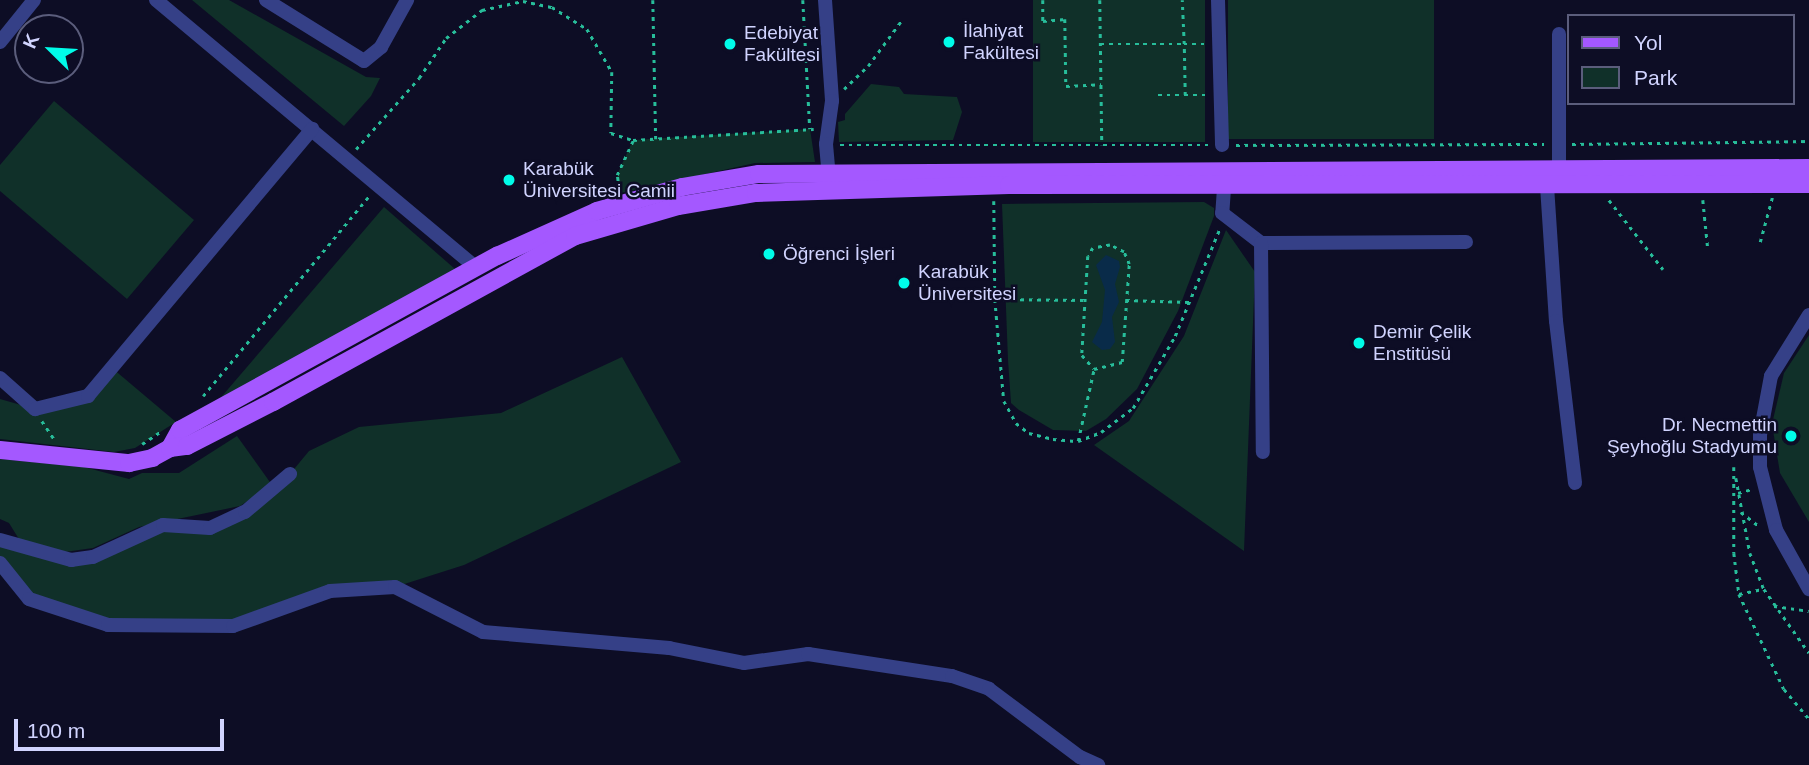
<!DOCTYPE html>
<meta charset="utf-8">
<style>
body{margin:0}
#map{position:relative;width:1809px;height:765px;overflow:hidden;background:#0d0d25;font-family:Helvetica,sans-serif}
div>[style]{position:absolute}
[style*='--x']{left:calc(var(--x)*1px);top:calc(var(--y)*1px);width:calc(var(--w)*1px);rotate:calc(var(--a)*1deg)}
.green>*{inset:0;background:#103029;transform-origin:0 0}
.water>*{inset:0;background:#092b49}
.path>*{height:2.5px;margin-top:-1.25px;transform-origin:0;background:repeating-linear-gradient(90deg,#27bd9a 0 3.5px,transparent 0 8.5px)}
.minor>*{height:14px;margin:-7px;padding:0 7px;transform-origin:7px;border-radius:7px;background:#354087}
.major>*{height:18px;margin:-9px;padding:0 9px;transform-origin:9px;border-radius:9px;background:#a458ff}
.dots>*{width:19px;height:19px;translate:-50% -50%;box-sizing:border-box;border:4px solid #0d0d25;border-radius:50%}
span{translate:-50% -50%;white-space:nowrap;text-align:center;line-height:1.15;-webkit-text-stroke:5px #0d0d25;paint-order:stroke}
.poi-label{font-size:19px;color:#d1d4ff}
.left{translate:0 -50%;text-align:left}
.right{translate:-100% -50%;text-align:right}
.legend{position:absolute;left:1567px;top:14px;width:228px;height:91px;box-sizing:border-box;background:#0d0d25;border:2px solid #5b5d7c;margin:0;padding:9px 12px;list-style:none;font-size:21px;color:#d1d4ff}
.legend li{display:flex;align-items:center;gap:14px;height:35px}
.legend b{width:35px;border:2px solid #5b5d7c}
.north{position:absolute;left:14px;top:14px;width:70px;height:70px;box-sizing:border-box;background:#0d0d25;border:2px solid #5b5d7c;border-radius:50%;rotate:294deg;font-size:19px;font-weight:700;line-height:28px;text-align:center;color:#d1d4ff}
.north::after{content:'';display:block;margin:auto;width:24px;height:32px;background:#00fce9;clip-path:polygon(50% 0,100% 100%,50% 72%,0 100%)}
.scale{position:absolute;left:14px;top:719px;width:210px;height:32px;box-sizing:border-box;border:4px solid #d1d4ff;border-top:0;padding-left:9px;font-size:21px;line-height:24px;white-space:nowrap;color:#d1d4ff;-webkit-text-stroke:5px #0d0d25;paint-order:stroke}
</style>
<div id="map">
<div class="green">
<div style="clip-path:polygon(192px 0,229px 0,366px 77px,380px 78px,371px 96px,344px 126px)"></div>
<div style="left:1033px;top:0;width:172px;height:142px"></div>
<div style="left:1228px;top:0;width:206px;height:139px"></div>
<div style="clip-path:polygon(871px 84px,899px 87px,904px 94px,957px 97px,962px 112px,953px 140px,839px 142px,838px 122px,845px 120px,845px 114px)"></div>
<div style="clip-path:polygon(54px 101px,194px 220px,127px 299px,0 191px,0 165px)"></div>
<div style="clip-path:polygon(810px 129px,815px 162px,755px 163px,620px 193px,617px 175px,633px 140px)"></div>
<div style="clip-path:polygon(1204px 202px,1214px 208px,1214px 216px,1178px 311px,1137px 389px,1106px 419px,1086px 431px,1053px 430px,1019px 410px,1011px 403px,1008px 360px,1002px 204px)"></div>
<div style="clip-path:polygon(384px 207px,455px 269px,217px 402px)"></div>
<div style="clip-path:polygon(1226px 230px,1255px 272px,1244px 551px,1094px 445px,1129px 421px,1184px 336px)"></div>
<div style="clip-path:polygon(1809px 335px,1809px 522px,1780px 473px,1772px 424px,1784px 373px)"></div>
<div style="clip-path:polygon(622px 357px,681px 462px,464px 565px,395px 587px,330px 591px,233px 626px,108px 625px,29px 599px,0 563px,0 540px,72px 560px,142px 534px,210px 528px,290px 474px,309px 451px,359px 427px,501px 413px)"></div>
<div style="clip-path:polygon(112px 368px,176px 422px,135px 448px,114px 452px,0 439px,0 399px,35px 409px,88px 396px)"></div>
<div style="clip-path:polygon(237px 436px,272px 485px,240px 506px,139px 527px,93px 548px,58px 553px,22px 544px,9px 523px,0 519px,0 459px,84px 467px,129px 479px,142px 473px,179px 473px)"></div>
</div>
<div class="water">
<div style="clip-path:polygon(1106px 255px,1119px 261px,1120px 267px,1115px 284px,1119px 302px,1112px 317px,1115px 342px,1110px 349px,1102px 350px,1092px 342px,1102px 322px,1105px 290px,1096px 265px)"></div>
</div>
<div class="path">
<div style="--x:653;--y:0;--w:139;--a:88.8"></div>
<div style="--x:803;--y:0;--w:129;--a:86.9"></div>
<div style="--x:1043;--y:0;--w:21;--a:90"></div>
<div style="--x:1043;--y:21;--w:22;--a:-5"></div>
<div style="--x:1065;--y:19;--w:67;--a:89.1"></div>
<div style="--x:1066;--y:86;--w:35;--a:-3"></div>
<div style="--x:1100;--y:0;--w:145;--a:89.2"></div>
<div style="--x:1101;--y:44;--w:83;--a:0"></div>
<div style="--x:1184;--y:44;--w:44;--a:-92.6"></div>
<div style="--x:844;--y:89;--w:33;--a:-44"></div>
<div style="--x:868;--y:66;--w:56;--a:-53.7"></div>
<div style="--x:1158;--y:95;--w:27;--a:0"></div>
<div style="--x:1185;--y:95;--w:51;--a:-91.1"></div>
<div style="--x:1184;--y:44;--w:20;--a:0"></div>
<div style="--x:1185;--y:95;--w:21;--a:0"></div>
<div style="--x:1572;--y:144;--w:237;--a:-0.7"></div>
<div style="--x:840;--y:145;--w:368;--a:0"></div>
<div style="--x:1236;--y:145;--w:308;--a:-0.2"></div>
<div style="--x:356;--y:149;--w:95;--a:-48.4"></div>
<div style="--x:419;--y:78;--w:48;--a:-56"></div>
<div style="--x:446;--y:38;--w:46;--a:-37.9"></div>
<div style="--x:482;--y:10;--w:42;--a:-12.4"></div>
<div style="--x:523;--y:1;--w:30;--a:12"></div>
<div style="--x:552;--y:7;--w:41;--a:32.2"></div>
<div style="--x:587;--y:29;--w:50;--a:59.8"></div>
<div style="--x:612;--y:72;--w:61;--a:90.9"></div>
<div style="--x:611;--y:133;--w:23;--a:18"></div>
<div style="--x:619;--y:189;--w:14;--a:-98"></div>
<div style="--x:617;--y:175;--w:38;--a:-65"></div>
<div style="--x:633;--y:140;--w:181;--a:-3.5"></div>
<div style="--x:1609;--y:200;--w:88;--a:52"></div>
<div style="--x:1703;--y:200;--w:49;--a:84.2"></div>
<div style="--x:994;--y:201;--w:98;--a:89.4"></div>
<div style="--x:995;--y:299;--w:102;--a:85"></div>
<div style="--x:1004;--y:401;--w:25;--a:61"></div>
<div style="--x:1016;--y:423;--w:16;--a:38"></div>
<div style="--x:1029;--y:433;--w:25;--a:14"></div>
<div style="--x:1053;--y:439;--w:25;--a:5"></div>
<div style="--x:1078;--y:441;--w:25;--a:-21"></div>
<div style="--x:1101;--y:432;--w:40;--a:-37"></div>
<div style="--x:1133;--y:408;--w:83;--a:-59.7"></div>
<div style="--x:1175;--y:336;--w:117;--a:-67.4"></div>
<div style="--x:1760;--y:242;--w:46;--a:-74.7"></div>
<div style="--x:995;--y:299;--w:90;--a:0.6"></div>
<div style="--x:1126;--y:300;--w:63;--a:1.8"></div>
<div style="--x:203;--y:396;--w:260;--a:-50.3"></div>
<div style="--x:42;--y:421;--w:22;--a:56"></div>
<div style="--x:1078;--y:441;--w:74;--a:-77.5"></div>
<div style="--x:1094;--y:369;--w:29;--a:-14"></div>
<div style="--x:1122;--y:362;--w:98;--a:-85.9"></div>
<div style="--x:1129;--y:264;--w:13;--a:-113"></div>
<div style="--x:1124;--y:252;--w:16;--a:-153"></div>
<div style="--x:1110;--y:245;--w:17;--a:170"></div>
<div style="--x:1093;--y:248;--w:9;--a:122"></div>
<div style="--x:1088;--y:256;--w:99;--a:93.5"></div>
<div style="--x:1082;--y:355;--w:18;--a:49"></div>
<div style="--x:142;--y:444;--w:22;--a:-34"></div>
<div style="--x:1734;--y:467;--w:86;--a:90"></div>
<div style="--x:1734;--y:553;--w:41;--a:83"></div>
<div style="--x:1739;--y:594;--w:105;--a:64.7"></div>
<div style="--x:1784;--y:689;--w:39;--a:50"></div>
<div style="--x:1736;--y:478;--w:76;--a:79.4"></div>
<div style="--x:1750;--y:553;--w:39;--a:69"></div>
<div style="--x:1764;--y:589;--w:78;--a:54.9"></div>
<div style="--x:1738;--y:493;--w:15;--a:-16"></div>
<div style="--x:1741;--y:512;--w:24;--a:38"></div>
<div style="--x:1739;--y:594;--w:25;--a:-12"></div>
<div style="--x:1774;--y:606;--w:35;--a:8"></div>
</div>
<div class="minor">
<div style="--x:156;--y:0;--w:417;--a:39.9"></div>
<div style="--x:266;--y:0;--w:115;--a:31.9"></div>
<div style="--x:364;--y:61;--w:22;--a:-39"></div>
<div style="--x:381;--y:47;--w:54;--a:-61"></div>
<div style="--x:825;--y:0;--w:101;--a:86"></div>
<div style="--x:832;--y:101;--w:43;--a:97.9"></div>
<div style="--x:826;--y:144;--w:38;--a:85"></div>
<div style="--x:1218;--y:0;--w:145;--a:88.4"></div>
<div style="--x:0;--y:42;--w:54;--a:-51"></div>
<div style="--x:1559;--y:168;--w:134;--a:-90"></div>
<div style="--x:1225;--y:174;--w:39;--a:94"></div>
<div style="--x:1222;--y:213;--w:49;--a:37.6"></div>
<div style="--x:1261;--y:243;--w:205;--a:-0.3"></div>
<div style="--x:1547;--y:186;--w:135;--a:86.2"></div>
<div style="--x:1556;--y:321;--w:163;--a:83.3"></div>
<div style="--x:1261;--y:243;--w:209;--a:89.5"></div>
<div style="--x:1809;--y:315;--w:72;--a:121.9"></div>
<div style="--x:1771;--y:376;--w:60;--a:100.6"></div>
<div style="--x:1760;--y:435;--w:32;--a:90"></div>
<div style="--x:1760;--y:467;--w:65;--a:75.7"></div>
<div style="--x:1776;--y:530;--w:68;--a:60.8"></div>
<div style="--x:0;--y:378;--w:47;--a:41.5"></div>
<div style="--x:35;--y:409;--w:55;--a:-13.8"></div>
<div style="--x:88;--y:396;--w:349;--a:-50"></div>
<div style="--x:0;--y:540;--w:74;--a:15.7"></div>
<div style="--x:71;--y:560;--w:22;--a:-8"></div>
<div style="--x:93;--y:557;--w:77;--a:-24.6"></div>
<div style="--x:163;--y:525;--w:47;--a:3.7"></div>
<div style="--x:210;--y:528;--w:38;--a:-25"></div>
<div style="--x:245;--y:512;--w:59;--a:-40.2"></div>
<div style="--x:0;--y:563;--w:46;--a:51.1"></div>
<div style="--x:29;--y:599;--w:83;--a:18.2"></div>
<div style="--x:108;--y:625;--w:125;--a:0.5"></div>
<div style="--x:233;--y:626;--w:103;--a:-19.8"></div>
<div style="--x:330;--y:591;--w:65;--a:-3.5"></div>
<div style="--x:395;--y:587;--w:99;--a:27.1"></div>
<div style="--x:483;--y:632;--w:187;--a:4.9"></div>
<div style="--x:669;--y:648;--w:76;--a:11.3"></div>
<div style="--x:744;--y:663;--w:65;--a:-8"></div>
<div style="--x:808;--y:654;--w:146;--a:8.7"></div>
<div style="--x:952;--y:676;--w:39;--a:19"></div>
<div style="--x:989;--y:689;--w:114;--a:36.8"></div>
<div style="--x:1080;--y:757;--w:20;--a:24"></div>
</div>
<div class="major">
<div style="--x:170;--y:448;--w:21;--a:-61"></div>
<div style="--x:180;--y:430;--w:362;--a:-28.8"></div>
<div style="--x:497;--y:256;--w:110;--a:-24.2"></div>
<div style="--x:597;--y:211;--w:88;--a:-15.8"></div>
<div style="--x:682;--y:187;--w:78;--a:-9.6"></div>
<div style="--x:759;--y:174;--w:1050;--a:-0.33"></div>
<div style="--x:0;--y:450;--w:130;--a:5.8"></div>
<div style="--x:129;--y:463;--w:24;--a:-12"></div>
<div style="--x:152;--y:458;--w:21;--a:-29"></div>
<div style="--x:170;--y:448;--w:17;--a:-7"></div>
<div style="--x:187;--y:446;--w:97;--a:-27.1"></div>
<div style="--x:273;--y:402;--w:345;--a:-28.8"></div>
<div style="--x:575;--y:236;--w:107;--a:-16.2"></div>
<div style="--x:678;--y:206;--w:79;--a:-9.5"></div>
<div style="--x:756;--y:193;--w:253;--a:-1.8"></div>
<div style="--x:1009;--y:185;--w:800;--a:-0.07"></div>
</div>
<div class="dots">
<div style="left:949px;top:42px;background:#00fce9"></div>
<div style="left:730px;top:44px;background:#00fce9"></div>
<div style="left:509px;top:180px;background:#00fce9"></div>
<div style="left:769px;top:254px;background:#00fce9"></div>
<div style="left:904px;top:283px;background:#00fce9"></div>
<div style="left:1359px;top:343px;background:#00fce9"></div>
<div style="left:1791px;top:436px;background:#00fce9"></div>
</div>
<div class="poi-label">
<span class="left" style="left:963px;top:42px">İlahiyat<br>Fakültesi</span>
<span class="left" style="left:744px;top:44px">Edebiyat<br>Fakültesi</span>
<span class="left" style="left:523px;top:180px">Karabük<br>Üniversitesi Camii</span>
<span class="left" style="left:783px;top:254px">Öğrenci İşleri</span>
<span class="left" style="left:918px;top:283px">Karabük<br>Üniversitesi</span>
<span class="left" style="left:1373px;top:343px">Demir Çelik<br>Enstitüsü</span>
<span class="right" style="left:1777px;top:436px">Dr. Necmettin<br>Şeyhoğlu Stadyumu</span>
</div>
<ul class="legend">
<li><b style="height:9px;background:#a458ff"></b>Yol</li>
<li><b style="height:19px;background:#103029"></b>Park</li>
</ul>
<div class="north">K</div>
<div class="scale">100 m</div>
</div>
